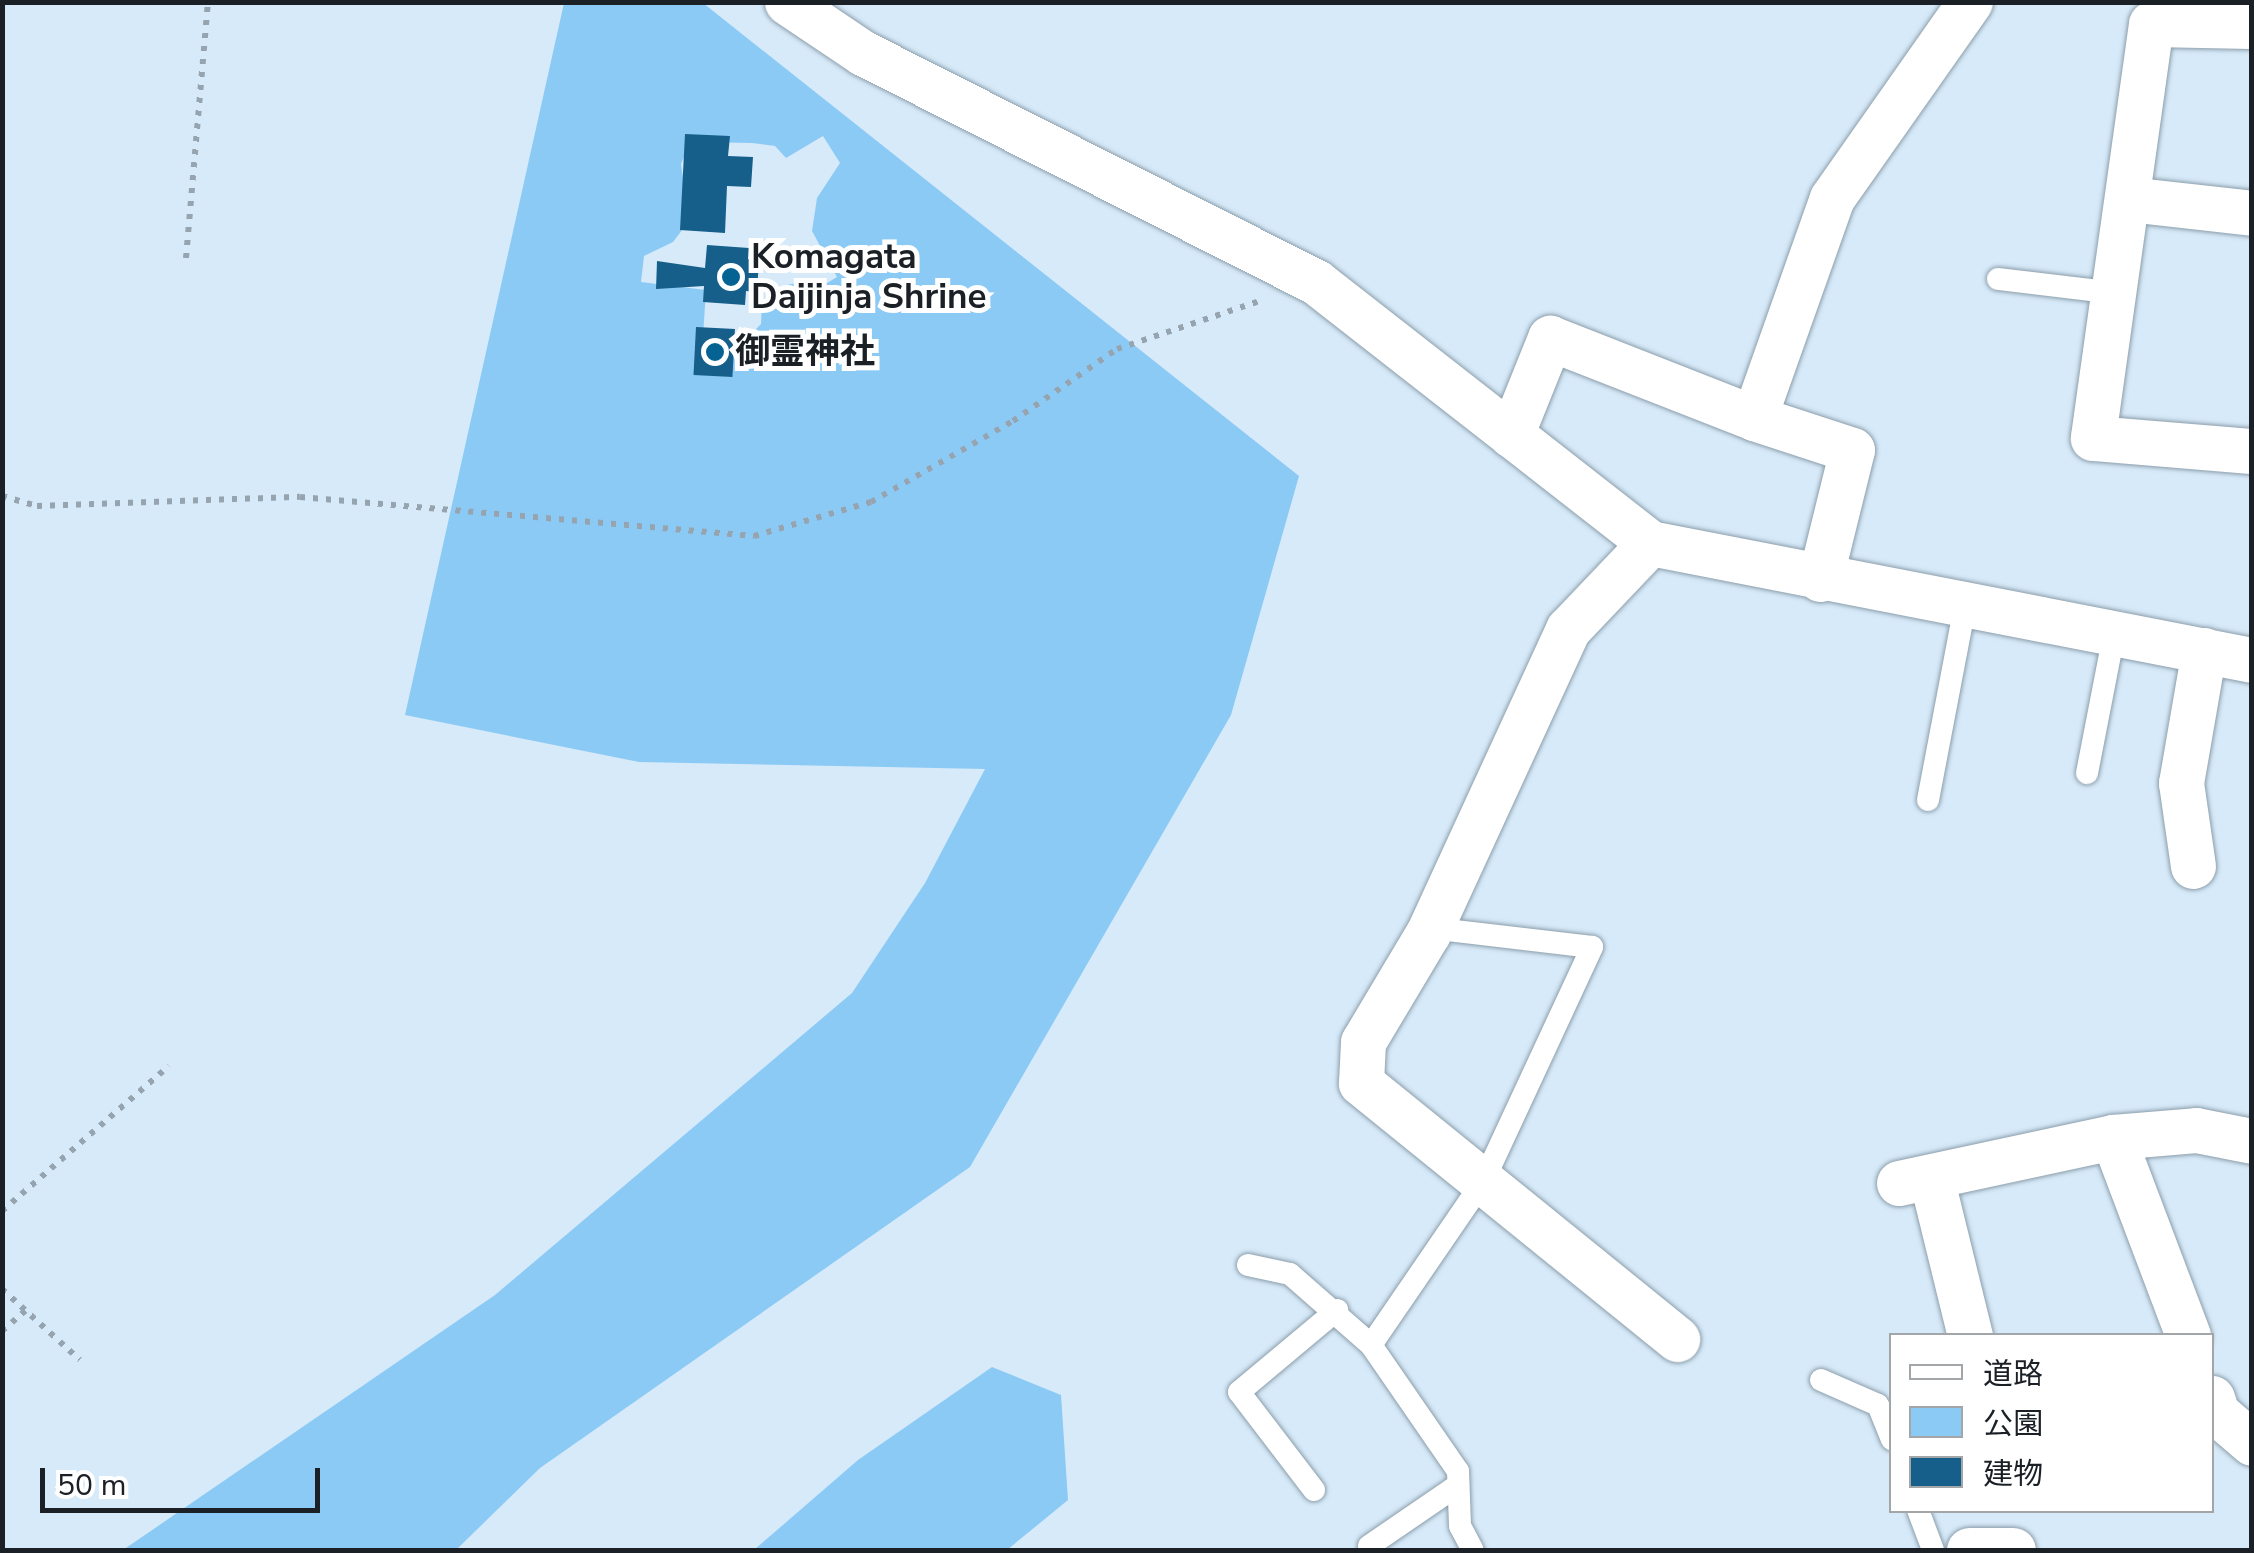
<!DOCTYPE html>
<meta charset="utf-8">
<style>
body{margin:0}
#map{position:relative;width:2254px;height:1553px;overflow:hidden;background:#d7eaf9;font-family:"Nunito Sans","Noto Sans JP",sans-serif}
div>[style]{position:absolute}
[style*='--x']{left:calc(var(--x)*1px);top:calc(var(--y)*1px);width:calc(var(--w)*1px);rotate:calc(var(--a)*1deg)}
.green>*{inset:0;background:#8ccaf6}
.building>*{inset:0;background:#165f8a;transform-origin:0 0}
.path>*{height:6px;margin-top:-3px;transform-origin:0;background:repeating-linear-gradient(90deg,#96a4b0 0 5px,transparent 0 13px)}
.roads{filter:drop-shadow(0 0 2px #8c9eab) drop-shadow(0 0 2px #8c9eab)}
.lane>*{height:22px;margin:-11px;padding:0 11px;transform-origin:11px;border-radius:11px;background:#fff}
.street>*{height:45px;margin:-22.5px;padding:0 22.5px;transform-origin:22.5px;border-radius:22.5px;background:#fff}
.dots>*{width:28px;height:28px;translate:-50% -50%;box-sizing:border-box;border:5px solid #fff;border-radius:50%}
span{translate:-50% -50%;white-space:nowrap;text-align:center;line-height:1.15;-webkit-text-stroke:10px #fff;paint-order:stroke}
.poi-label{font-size:35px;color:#1a2026;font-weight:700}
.left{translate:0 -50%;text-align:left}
.frame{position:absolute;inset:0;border:5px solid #1a2026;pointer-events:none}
.legend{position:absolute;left:1889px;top:1333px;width:325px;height:180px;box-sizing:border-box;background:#fff;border:2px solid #a3a6a8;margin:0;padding:12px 18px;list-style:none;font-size:30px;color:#1a2026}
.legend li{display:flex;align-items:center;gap:20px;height:50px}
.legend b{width:50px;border:2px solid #a3a6a8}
.scale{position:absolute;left:40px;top:1468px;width:280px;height:45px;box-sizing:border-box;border:5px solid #1a2026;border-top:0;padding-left:12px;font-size:30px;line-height:35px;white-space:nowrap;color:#1a2026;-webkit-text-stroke:8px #fff;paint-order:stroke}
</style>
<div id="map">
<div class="green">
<div style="clip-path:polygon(evenodd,564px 3px,703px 3px,1299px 476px,1231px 715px,970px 1167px,540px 1468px,456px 1550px,123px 1550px,495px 1295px,852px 993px,925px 883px,985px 769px,639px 762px,405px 715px,564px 3px,823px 136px,840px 163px,817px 198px,812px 231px,837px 277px,817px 289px,800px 282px,783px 286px,762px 301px,761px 324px,734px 351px,726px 376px,713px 375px,701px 368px,706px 290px,641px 282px,644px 256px,673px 242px,689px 221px,681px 164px,687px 149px,698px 142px,752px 143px,775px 146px,786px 158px,823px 136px)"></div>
<div style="clip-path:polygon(992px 1367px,1061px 1395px,1068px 1500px,1007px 1550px,754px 1550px,858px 1460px)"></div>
</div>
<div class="building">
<div style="clip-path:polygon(685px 134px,730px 136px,728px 156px,753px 157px,751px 187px,727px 186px,725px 233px,680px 230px)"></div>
<div style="clip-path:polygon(707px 245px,749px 248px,748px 259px,759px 260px,757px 292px,746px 291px,745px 305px,703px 302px,704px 286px,656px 289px,657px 261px,705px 268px)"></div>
<div style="left:696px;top:327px;width:39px;height:48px;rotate:3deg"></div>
</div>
<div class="path">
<div style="--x:186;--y:258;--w:257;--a:-85.1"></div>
<div style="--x:2;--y:496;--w:36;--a:16"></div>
<div style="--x:37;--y:506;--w:263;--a:-2"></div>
<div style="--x:300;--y:497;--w:456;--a:4.9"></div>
<div style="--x:754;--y:536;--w:122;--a:-16.2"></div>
<div style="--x:871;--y:502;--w:163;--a:-29.7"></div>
<div style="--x:1013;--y:421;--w:126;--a:-34.7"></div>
<div style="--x:1117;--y:349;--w:154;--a:-18.6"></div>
<div style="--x:2;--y:1211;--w:221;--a:-41"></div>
<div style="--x:2;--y:1289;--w:105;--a:42.3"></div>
<div style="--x:2;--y:1331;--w:32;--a:-41"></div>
</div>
<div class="roads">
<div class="lane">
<div style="--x:1998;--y:279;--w:118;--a:6.8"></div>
<div style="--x:2087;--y:773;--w:142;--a:-79"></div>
<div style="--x:1928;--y:800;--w:197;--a:-79.2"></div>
<div style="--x:1248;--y:1265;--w:43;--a:12.1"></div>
<div style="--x:1290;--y:1274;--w:108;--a:41.2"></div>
<div style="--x:1371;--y:1345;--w:153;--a:55.4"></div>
<div style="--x:1458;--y:1471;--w:55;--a:87.9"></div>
<div style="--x:1460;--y:1526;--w:27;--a:62"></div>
<div style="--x:1371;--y:1345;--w:200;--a:-55.6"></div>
<div style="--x:1484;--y:1180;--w:257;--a:-65.1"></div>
<div style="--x:1592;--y:947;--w:162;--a:-173.3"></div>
<div style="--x:1821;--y:1380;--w:62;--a:23.7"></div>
<div style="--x:1878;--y:1405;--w:37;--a:68"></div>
<div style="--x:1314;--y:1490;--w:123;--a:-127.4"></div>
<div style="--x:1239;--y:1392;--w:128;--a:-39.9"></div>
<div style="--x:1918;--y:1510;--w:43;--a:69.4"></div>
<div style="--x:1369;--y:1546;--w:108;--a:-34.4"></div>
</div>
<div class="street">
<div style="--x:787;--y:2;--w:92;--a:33.9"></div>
<div style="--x:863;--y:53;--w:508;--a:26.82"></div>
<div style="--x:1316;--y:282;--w:424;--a:38"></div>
<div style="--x:1650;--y:543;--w:613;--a:11"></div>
<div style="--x:2252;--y:26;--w:101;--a:-178.9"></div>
<div style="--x:2151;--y:24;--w:418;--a:98"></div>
<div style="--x:2093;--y:438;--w:160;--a:4.7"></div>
<div style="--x:2128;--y:199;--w:125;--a:6.4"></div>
<div style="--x:1511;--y:435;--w:105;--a:-68.1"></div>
<div style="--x:1550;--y:338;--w:219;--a:21.4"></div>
<div style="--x:1650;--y:543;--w:119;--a:133.6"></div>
<div style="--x:1568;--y:629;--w:335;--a:114.7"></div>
<div style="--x:1428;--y:933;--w:127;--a:120.8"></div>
<div style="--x:1363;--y:1042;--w:41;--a:92.8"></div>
<div style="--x:1361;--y:1083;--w:407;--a:39"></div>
<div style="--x:1820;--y:579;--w:133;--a:-76.1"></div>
<div style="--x:1852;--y:450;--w:103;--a:-161.9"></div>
<div style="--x:1754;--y:418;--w:233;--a:-70.5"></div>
<div style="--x:1832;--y:198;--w:240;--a:-54.9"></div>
<div style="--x:2193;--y:866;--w:84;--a:-98.2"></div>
<div style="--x:2181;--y:783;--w:135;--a:-80.2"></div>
<div style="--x:2113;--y:1137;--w:213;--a:69.3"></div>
<div style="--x:1931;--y:1177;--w:164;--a:76.2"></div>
<div style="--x:1899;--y:1183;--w:219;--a:-12.1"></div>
<div style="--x:2113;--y:1137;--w:83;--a:-4.8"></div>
<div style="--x:2196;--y:1130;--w:57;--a:11.1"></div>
<div style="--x:2212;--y:1398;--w:16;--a:72"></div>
<div style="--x:2217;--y:1413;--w:46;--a:40.6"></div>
<div style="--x:1969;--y:1550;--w:44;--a:0"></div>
</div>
</div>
<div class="dots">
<div style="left:731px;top:277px;background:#056393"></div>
<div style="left:715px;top:352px;background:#056393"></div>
</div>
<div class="poi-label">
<span class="left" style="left:751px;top:277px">Komagata<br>Daijinja Shrine</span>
<span class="left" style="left:735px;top:352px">御霊神社</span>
</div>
<div class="frame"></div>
<ul class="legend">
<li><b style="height:12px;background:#fff"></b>道路</li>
<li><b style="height:28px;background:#8ccaf6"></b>公園</li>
<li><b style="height:28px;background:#165f8a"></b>建物</li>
</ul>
<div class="scale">50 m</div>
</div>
